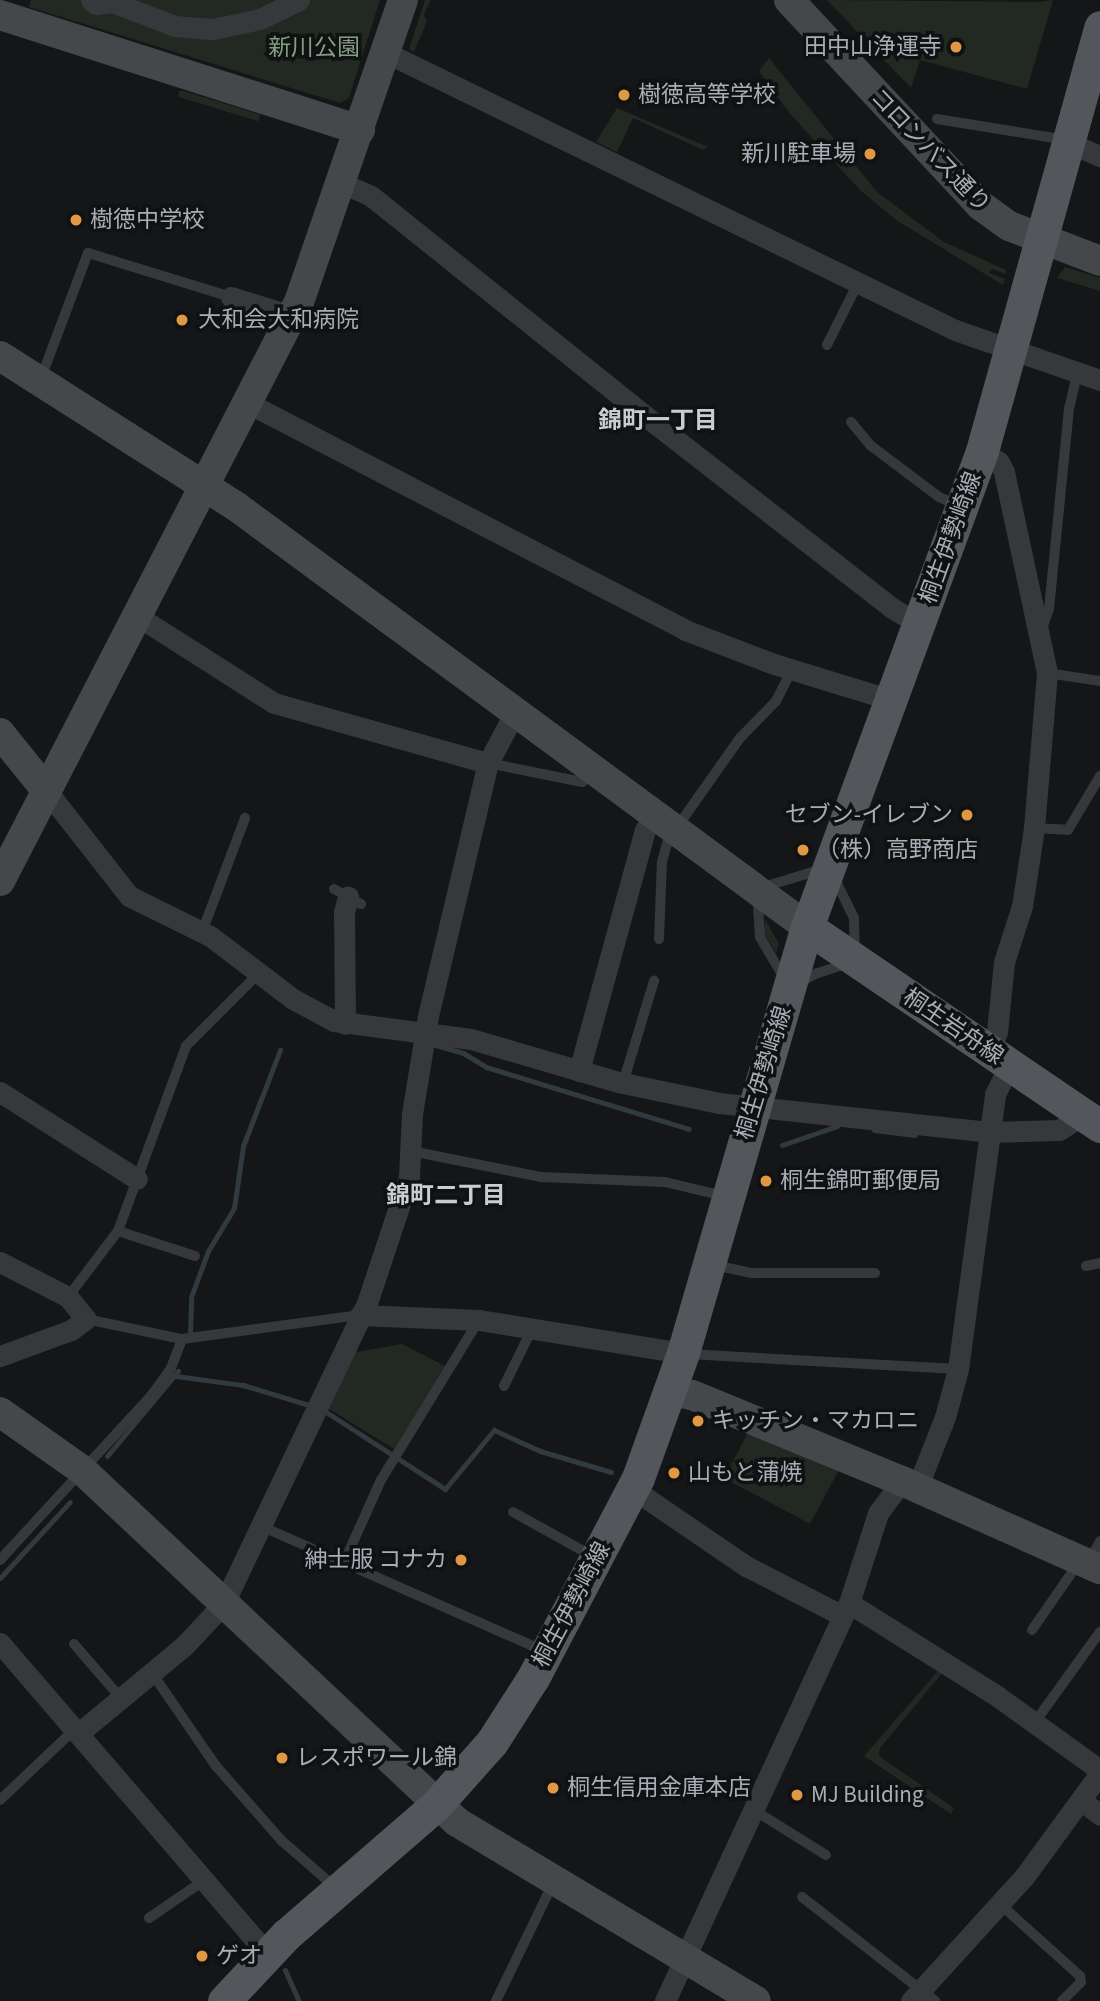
<!DOCTYPE html>
<meta charset="utf-8">
<style>
body{margin:0}
#map{position:relative;width:1100px;height:2001px;overflow:hidden;background:#151617;font-family:"Source Sans 3","Noto Sans JP",sans-serif}
div>[style]{position:absolute}
[style*='--x']{left:calc(var(--x)*1px);top:calc(var(--y)*1px);width:calc(var(--w)*1px);rotate:calc(var(--a)*1deg)}
.green>*{inset:0;background:#222922;transform-origin:0 0}
.stream>*{height:5px;margin:-2.5px;padding:0 2.5px;transform-origin:2.5px;border-radius:2.5px;background:#303a3f}
.lane>*{height:10px;margin:-5px;padding:0 5px;transform-origin:5px;border-radius:5px;background:#37383c}
.street>*{height:21px;margin:-10.5px;padding:0 10.5px;transform-origin:10.5px;border-radius:10.5px;background:#37383c}
.secondary>*{height:30px;margin:-15px;padding:0 15px;transform-origin:15px;border-radius:15px;background:#45474b}
.primary>*{height:33px;margin:-16.5px;padding:0 16.5px;transform-origin:16.5px;border-radius:16.5px;background:#53565a}
.dots>*{width:19px;height:19px;translate:-50% -50%;box-sizing:border-box;border:4px solid #101112;border-radius:50%}
span{translate:-50% -50%;white-space:nowrap;text-align:center;line-height:1.15;-webkit-text-stroke:7px #101112;paint-order:stroke}
.poi-label{font-size:23px;color:#a9aeb6}
.right{translate:-100% -50%;text-align:right}
.left{translate:0 -50%;text-align:left}
.park-label{font-size:23px;color:#839f81}
.street-label{font-size:23px;color:#a9aeb6}
.neighbourhood-label{font-size:24px;color:#c9cdd2;font-weight:700}
</style>
<div id="map">
<div class="green">
<div style="clip-path:polygon(31px 0,380px 0,349px 98px,340px 103px,29px 7px)"></div>
<div style="clip-path:polygon(425px 0,431px 0,424px 14px,427px 21px,414px 52px,409px 49px)"></div>
<div style="clip-path:polygon(827px 0,1039px 2px,1053px 0,1027px 89px,920px 60px,911px 88px)"></div>
<div style="clip-path:polygon(769px 58px,877px 192px,944px 242px,1006px 270px,1005px 274px,992px 269px,989px 273px,1005px 279px,1003px 285px,896px 220px,860px 190px,791px 115px,759px 71px)"></div>
<div style="left:180px;top:90px;width:84px;height:7px;rotate:17deg"></div>
<div style="clip-path:polygon(617px 108px,708px 147px,703px 150px,633px 118px,617px 152px,596px 142px)"></div>
<div style="clip-path:polygon(1065px 267px,1100px 278px,1100px 291px,1057px 278px)"></div>
<div style="clip-path:polygon(765px 919px,779px 944px,776px 953px,764px 933px)"></div>
<div style="clip-path:polygon(402px 1344px,445px 1366px,394px 1449px,326px 1407px,350px 1353px)"></div>
<div style="clip-path:polygon(750px 1429px,841px 1466px,810px 1524px,724px 1478px)"></div>
<div style="clip-path:polygon(939px 1670px,943px 1672px,880px 1748px,879px 1756px,954px 1808px,951px 1814px,864px 1756px)"></div>
</div>
<div class="stream">
<div style="--x:432;--y:1044;--w:32;--a:16"></div>
<div style="--x:463;--y:1053;--w:27;--a:31"></div>
<div style="--x:486;--y:1067;--w:212;--a:17"></div>
<div style="--x:874;--y:1130;--w:41;--a:7"></div>
<div style="--x:782;--y:1145;--w:58;--a:-19.1"></div>
<div style="--x:190;--y:1332;--w:35;--a:-88"></div>
<div style="--x:191;--y:1297;--w:49;--a:-69.7"></div>
<div style="--x:208;--y:1251;--w:50;--a:-58.8"></div>
<div style="--x:234;--y:1208;--w:63;--a:-81.7"></div>
<div style="--x:243;--y:1146;--w:103;--a:-68.9"></div>
<div style="--x:176;--y:1376;--w:68;--a:7.7"></div>
<div style="--x:243;--y:1385;--w:69;--a:16.9"></div>
<div style="--x:326;--y:1412;--w:142;--a:32.9"></div>
<div style="--x:445;--y:1489;--w:77;--a:-50.3"></div>
<div style="--x:494;--y:1430;--w:51;--a:24.5"></div>
<div style="--x:540;--y:1451;--w:74;--a:16.5"></div>
<div style="--x:107;--y:1456;--w:111;--a:-50.1"></div>
<div style="--x:0;--y:1578;--w:103;--a:-47.4"></div>
<div style="--x:285;--y:1970;--w:34;--a:66"></div>
</div>
<div class="lane">
<div style="--x:937;--y:119;--w:131;--a:9.2"></div>
<div style="--x:827;--y:345;--w:69;--a:-63.4"></div>
<div style="--x:41;--y:378;--w:134;--a:-69.4"></div>
<div style="--x:88;--y:253;--w:150;--a:17.1"></div>
<div style="--x:851;--y:422;--w:30;--a:50"></div>
<div style="--x:870;--y:445;--w:86;--a:37"></div>
<div style="--x:939;--y:497;--w:20;--a:24"></div>
<div style="--x:1041;--y:631;--w:23;--a:-70"></div>
<div style="--x:1049;--y:609;--w:201;--a:-84.3"></div>
<div style="--x:1069;--y:409;--w:39;--a:-77"></div>
<div style="--x:1047;--y:673;--w:54;--a:8.6"></div>
<div style="--x:488;--y:763;--w:96;--a:11.4"></div>
<div style="--x:582;--y:782;--w:16;--a:-35"></div>
<div style="--x:1034;--y:828;--w:34;--a:3"></div>
<div style="--x:1068;--y:830;--w:63;--a:-59.3"></div>
<div style="--x:829;--y:867;--w:57;--a:63.9"></div>
<div style="--x:854;--y:918;--w:43;--a:88.7"></div>
<div style="--x:855;--y:961;--w:40;--a:162"></div>
<div style="--x:817;--y:973;--w:31;--a:151"></div>
<div style="--x:790;--y:988;--w:59;--a:-120.5"></div>
<div style="--x:760;--y:937;--w:48;--a:-93.6"></div>
<div style="--x:757;--y:889;--w:75;--a:-17"></div>
<div style="--x:334;--y:889;--w:31;--a:29"></div>
<div style="--x:202;--y:932;--w:122;--a:-69.3"></div>
<div style="--x:659;--y:939;--w:77;--a:-87.8"></div>
<div style="--x:662;--y:862;--w:23;--a:-75"></div>
<div style="--x:668;--y:840;--w:125;--a:-54.8"></div>
<div style="--x:740;--y:738;--w:52;--a:-45.8"></div>
<div style="--x:776;--y:701;--w:36;--a:-63"></div>
<div style="--x:623;--y:1083;--w:107;--a:-73.1"></div>
<div style="--x:411;--y:1151;--w:133;--a:11.3"></div>
<div style="--x:541;--y:1177;--w:124;--a:2.3"></div>
<div style="--x:665;--y:1182;--w:61;--a:13.3"></div>
<div style="--x:118;--y:1231;--w:81;--a:18"></div>
<div style="--x:714;--y:1265;--w:40;--a:12"></div>
<div style="--x:753;--y:1273;--w:122;--a:0"></div>
<div style="--x:1086;--y:1266;--w:14;--a:-12"></div>
<div style="--x:68;--y:1297;--w:83;--a:-52.9"></div>
<div style="--x:118;--y:1231;--w:197;--a:-69.8"></div>
<div style="--x:186;--y:1046;--w:103;--a:-45"></div>
<div style="--x:86;--y:1319;--w:98;--a:11.8"></div>
<div style="--x:182;--y:1339;--w:180;--a:-7.7"></div>
<div style="--x:688;--y:1354;--w:270;--a:3.2"></div>
<div style="--x:504;--y:1386;--w:66;--a:-63.8"></div>
<div style="--x:513;--y:1512;--w:93;--a:29.1"></div>
<div style="--x:263;--y:1527;--w:305;--a:23.8"></div>
<div style="--x:0;--y:1560;--w:223;--a:-47.4"></div>
<div style="--x:151;--y:1396;--w:34;--a:-54"></div>
<div style="--x:171;--y:1368;--w:31;--a:-69"></div>
<div style="--x:345;--y:1560;--w:88;--a:-65.8"></div>
<div style="--x:381;--y:1480;--w:188;--a:-58.5"></div>
<div style="--x:1088;--y:1563;--w:25;--a:-61"></div>
<div style="--x:1032;--y:1630;--w:83;--a:-55.3"></div>
<div style="--x:74;--y:1644;--w:69;--a:49.1"></div>
<div style="--x:152;--y:1673;--w:113;--a:55.5"></div>
<div style="--x:216;--y:1766;--w:100;--a:48.7"></div>
<div style="--x:282;--y:1841;--w:72;--a:41"></div>
<div style="--x:1035;--y:1722;--w:111;--a:-54.2"></div>
<div style="--x:0;--y:1800;--w:103;--a:-43.4"></div>
<div style="--x:752;--y:1809;--w:87;--a:31.9"></div>
<div style="--x:802;--y:1897;--w:169;--a:38"></div>
<div style="--x:1000;--y:1904;--w:108;--a:42"></div>
<div style="--x:1080;--y:1976;--w:6;--a:81"></div>
<div style="--x:1081;--y:1982;--w:27;--a:135"></div>
<div style="--x:149;--y:1918;--w:65;--a:-34.4"></div>
<div style="--x:496;--y:2001;--w:133;--a:-64.2"></div>
</div>
<div class="street">
<div style="--x:91;--y:0;--w:6;--a:39"></div>
<div style="--x:96;--y:4;--w:16;--a:-7"></div>
<div style="--x:112;--y:2;--w:67;--a:20.9"></div>
<div style="--x:175;--y:26;--w:38;--a:5"></div>
<div style="--x:213;--y:29;--w:48;--a:-12"></div>
<div style="--x:260;--y:19;--w:43;--a:-26"></div>
<div style="--x:385;--y:52;--w:634;--a:26"></div>
<div style="--x:955;--y:330;--w:153;--a:19"></div>
<div style="--x:1068;--y:142;--w:35;--a:24"></div>
<div style="--x:342;--y:183;--w:32;--a:24"></div>
<div style="--x:371;--y:196;--w:366;--a:38.7"></div>
<div style="--x:657;--y:425;--w:298;--a:37.9"></div>
<div style="--x:892;--y:608;--w:31;--a:31"></div>
<div style="--x:231;--y:297;--w:64;--a:17.3"></div>
<div style="--x:246;--y:402;--w:495;--a:27.4"></div>
<div style="--x:685;--y:630;--w:95;--a:20.9"></div>
<div style="--x:774;--y:664;--w:123;--a:17"></div>
<div style="--x:982;--y:451;--w:20;--a:33"></div>
<div style="--x:999;--y:462;--w:11;--a:63"></div>
<div style="--x:1004;--y:472;--w:206;--a:77.9"></div>
<div style="--x:1047;--y:673;--w:156;--a:94.8"></div>
<div style="--x:1034;--y:828;--w:79;--a:98.7"></div>
<div style="--x:1022;--y:906;--w:59;--a:107.8"></div>
<div style="--x:1004;--y:962;--w:70;--a:95.7"></div>
<div style="--x:997;--y:1032;--w:22;--a:112"></div>
<div style="--x:139;--y:617;--w:160;--a:32.5"></div>
<div style="--x:274;--y:703;--w:222;--a:15.7"></div>
<div style="--x:46;--y:790;--w:135;--a:51.9"></div>
<div style="--x:129;--y:896;--w:90;--a:26.3"></div>
<div style="--x:210;--y:936;--w:104;--a:37.2"></div>
<div style="--x:293;--y:999;--w:47;--a:28.2"></div>
<div style="--x:334;--y:1021;--w:138;--a:7.5"></div>
<div style="--x:471;--y:1039;--w:153;--a:16.3"></div>
<div style="--x:618;--y:1082;--w:103;--a:11.7"></div>
<div style="--x:719;--y:1103;--w:274;--a:6.1"></div>
<div style="--x:991;--y:1132;--w:68;--a:-1.7"></div>
<div style="--x:1059;--y:1130;--w:28;--a:-32"></div>
<div style="--x:345;--y:1024;--w:112;--a:-90.5"></div>
<div style="--x:344;--y:912;--w:16;--a:-75"></div>
<div style="--x:579;--y:1071;--w:250;--a:-74.7"></div>
<div style="--x:645;--y:830;--w:18;--a:-56"></div>
<div style="--x:0;--y:1092;--w:162;--a:32.4"></div>
<div style="--x:0;--y:1262;--w:76;--a:27.2"></div>
<div style="--x:68;--y:1297;--w:28;--a:51"></div>
<div style="--x:86;--y:1319;--w:19;--a:144"></div>
<div style="--x:71;--y:1330;--w:76;--a:159.9"></div>
<div style="--x:360;--y:1315;--w:119;--a:2.4"></div>
<div style="--x:479;--y:1320;--w:207;--a:9.2"></div>
<div style="--x:917;--y:1488;--w:76;--a:-68.5"></div>
<div style="--x:945;--y:1417;--w:50;--a:-74.8"></div>
<div style="--x:958;--y:1369;--w:277;--a:-82.3"></div>
<div style="--x:995;--y:1094;--w:31;--a:-63"></div>
<div style="--x:633;--y:1489;--w:137;--a:34.3"></div>
<div style="--x:746;--y:1566;--w:109;--a:27.3"></div>
<div style="--x:849;--y:1603;--w:175;--a:32.1"></div>
<div style="--x:997;--y:1696;--w:127;--a:35.7"></div>
<div style="--x:0;--y:1643;--w:409;--a:49.3"></div>
<div style="--x:79;--y:1733;--w:138;--a:-39.7"></div>
<div style="--x:185;--y:1645;--w:57;--a:-47.1"></div>
<div style="--x:224;--y:1603;--w:332;--a:-64.5"></div>
<div style="--x:367;--y:1303;--w:133;--a:-71.6"></div>
<div style="--x:409;--y:1177;--w:63;--a:-87.3"></div>
<div style="--x:412;--y:1114;--w:99;--a:-80.7"></div>
<div style="--x:428;--y:1016;--w:260;--a:-76.7"></div>
<div style="--x:488;--y:763;--w:58;--a:-62.1"></div>
<div style="--x:1081;--y:1800;--w:24;--a:38"></div>
<div style="--x:665;--y:2001;--w:438;--a:-65.2"></div>
<div style="--x:849;--y:1603;--w:95;--a:-72.1"></div>
<div style="--x:878;--y:1513;--w:40;--a:-53"></div>
<div style="--x:911;--y:2001;--w:168;--a:-47.7"></div>
<div style="--x:1024;--y:1877;--w:129;--a:-53.8"></div>
</div>
<div class="secondary">
<div style="--x:789;--y:0;--w:280;--a:47"></div>
<div style="--x:980;--y:205;--w:36;--a:36"></div>
<div style="--x:1009;--y:226;--w:97;--a:21"></div>
<div style="--x:0;--y:15;--w:378;--a:17.7"></div>
<div style="--x:0;--y:356;--w:281;--a:32.5"></div>
<div style="--x:237;--y:507;--w:708;--a:36.38"></div>
<div style="--x:0;--y:733;--w:73;--a:51.1"></div>
<div style="--x:0;--y:881;--w:652;--a:-62.69"></div>
<div style="--x:299;--y:302;--w:319;--a:-71"></div>
<div style="--x:671;--y:1391;--w:21;--a:11"></div>
<div style="--x:692;--y:1395;--w:227;--a:22.3"></div>
<div style="--x:902;--y:1481;--w:217;--a:24"></div>
<div style="--x:0;--y:1412;--w:100;--a:35.3"></div>
<div style="--x:82;--y:1470;--w:514;--a:43.19"></div>
<div style="--x:457;--y:1822;--w:348;--a:30.9"></div>
</div>
<div class="primary">
<div style="--x:807;--y:927;--w:354;--a:34.2"></div>
<div style="--x:224;--y:2001;--w:91;--a:-46.8"></div>
<div style="--x:286;--y:1935;--w:198;--a:-40.9"></div>
<div style="--x:436;--y:1805;--w:84;--a:-48.4"></div>
<div style="--x:492;--y:1742;--w:76;--a:-57.4"></div>
<div style="--x:533;--y:1678;--w:226;--a:-62.3"></div>
<div style="--x:638;--y:1478;--w:133;--a:-70.2"></div>
<div style="--x:683;--y:1353;--w:444;--a:-73.8"></div>
<div style="--x:807;--y:927;--w:507;--a:-69.81"></div>
<div style="--x:982;--y:451;--w:440;--a:-74.4"></div>
</div>
<div class="dots">
<div style="left:956px;top:47px;background:#e09844"></div>
<div style="left:624px;top:95px;background:#e09844"></div>
<div style="left:870px;top:154px;background:#e09844"></div>
<div style="left:76px;top:220px;background:#e09844"></div>
<div style="left:182px;top:320px;background:#e09844"></div>
<div style="left:967px;top:815px;background:#e09844"></div>
<div style="left:803px;top:850px;background:#e09844"></div>
<div style="left:766px;top:1181px;background:#e09844"></div>
<div style="left:698px;top:1421px;background:#e09844"></div>
<div style="left:674px;top:1473px;background:#e09844"></div>
<div style="left:461px;top:1560px;background:#e09844"></div>
<div style="left:282px;top:1758px;background:#e09844"></div>
<div style="left:553px;top:1788px;background:#e09844"></div>
<div style="left:797px;top:1795px;background:#e09844"></div>
<div style="left:202px;top:1956px;background:#e09844"></div>
</div>
<div class="poi-label">
<span class="right" style="left:942px;top:47px">田中山浄運寺</span>
<span class="left" style="left:638px;top:95px">樹徳高等学校</span>
<span class="right" style="left:856px;top:154px">新川駐車場</span>
<span class="left" style="left:90px;top:220px">樹徳中学校</span>
<span class="left" style="left:198px;top:320px">大和会大和病院</span>
<span class="right" style="left:953px;top:815px">セブン-イレブン</span>
<span class="left" style="left:817px;top:850px">（株）高野商店</span>
<span class="left" style="left:780px;top:1181px">桐生錦町郵便局</span>
<span class="left" style="left:712px;top:1421px">キッチン・マカロニ</span>
<span class="left" style="left:688px;top:1473px">山もと蒲焼</span>
<span class="right" style="left:447px;top:1560px">紳士服 コナカ</span>
<span class="left" style="left:296px;top:1758px">レスポワール錦</span>
<span class="left" style="left:567px;top:1788px">桐生信用金庫本店</span>
<span class="left" style="left:811px;top:1795px">MJ Building</span>
<span class="left" style="left:216px;top:1956px">ゲオ</span>
</div>
<div class="park-label">
<span style="left:314px;top:48px">新川公園</span>
</div>
<div class="street-label">
<span style="left:930px;top:151px;rotate:46deg">コロンバス通り</span>
<span style="left:951px;top:538px;rotate:-70deg">桐生伊勢崎線</span>
<span style="left:953px;top:1027px;rotate:34deg">桐生岩舟線</span>
<span style="left:764px;top:1073px;rotate:-73deg">桐生伊勢崎線</span>
<span style="left:572px;top:1605px;rotate:-62deg">桐生伊勢崎線</span>
</div>
<div class="neighbourhood-label">
<span style="left:658px;top:421px">錦町一丁目</span>
<span style="left:446px;top:1196px">錦町二丁目</span>
</div>
</div>
